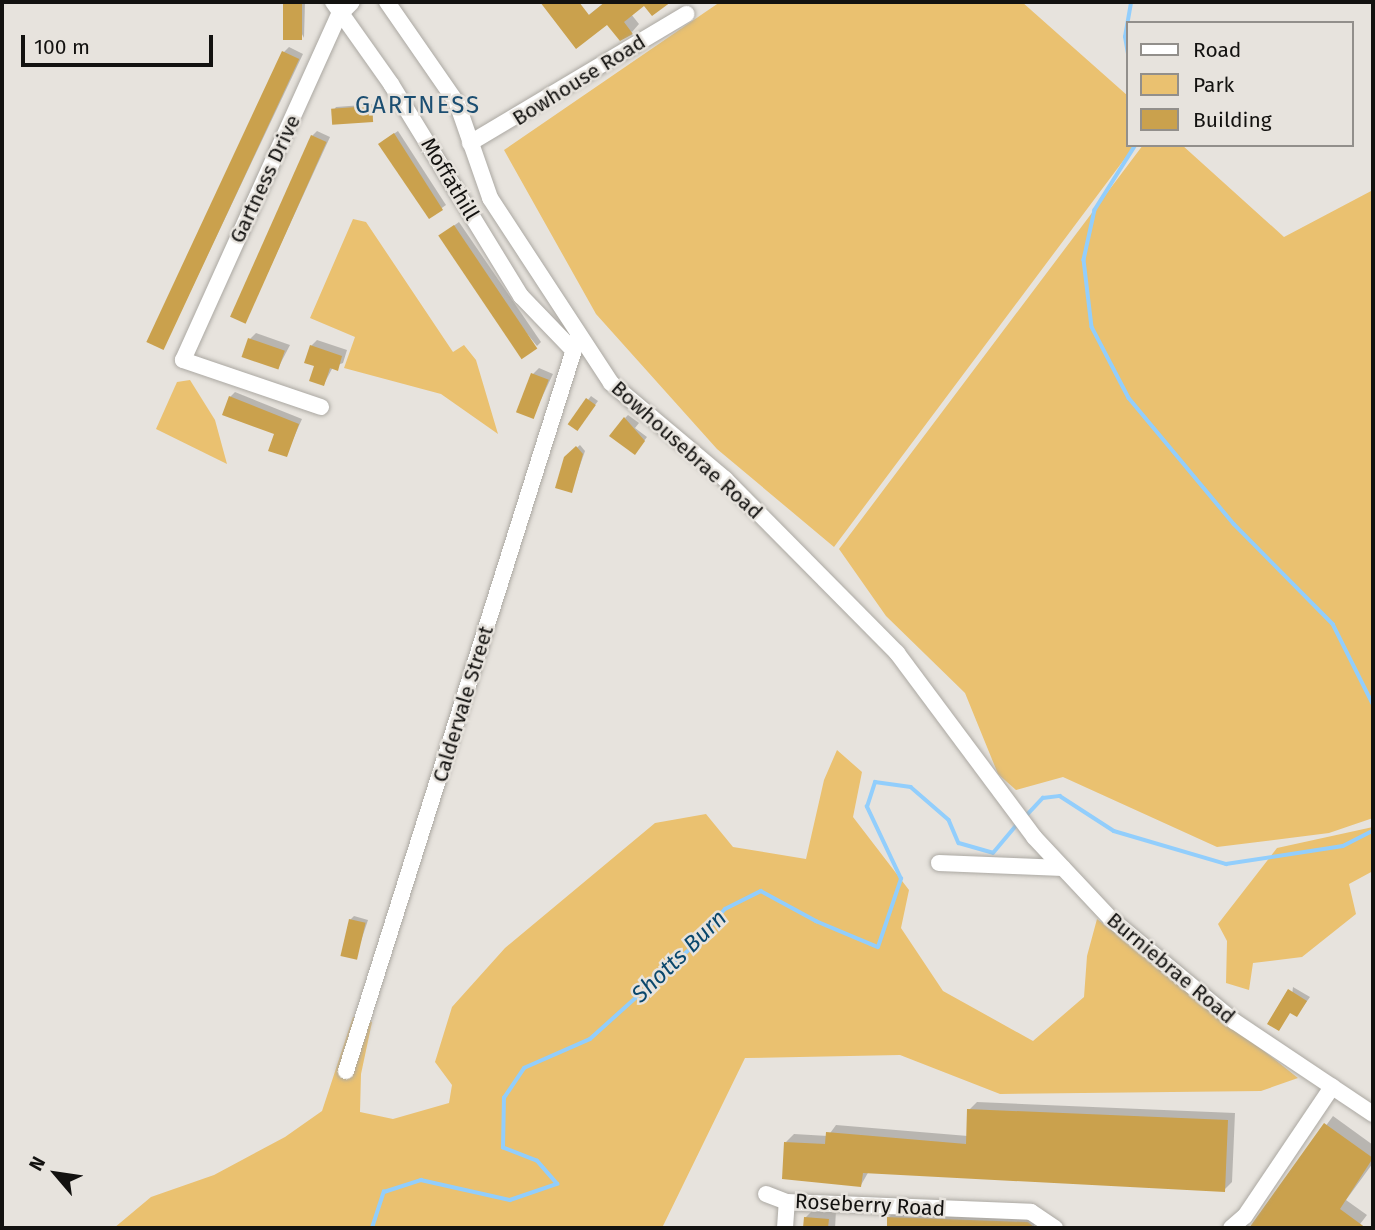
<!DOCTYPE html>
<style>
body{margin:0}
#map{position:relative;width:1375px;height:1230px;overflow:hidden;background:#e7e3dd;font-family:"Fira Sans",sans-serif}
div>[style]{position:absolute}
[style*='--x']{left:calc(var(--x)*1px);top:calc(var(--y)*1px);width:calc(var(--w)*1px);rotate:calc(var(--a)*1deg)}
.green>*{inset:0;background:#eac170}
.shadow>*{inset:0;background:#0003}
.stream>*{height:3.5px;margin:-1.75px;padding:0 1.75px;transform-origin:1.75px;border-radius:1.75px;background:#92cefc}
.building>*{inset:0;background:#caa14d;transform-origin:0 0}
.roads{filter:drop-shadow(0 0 2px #aba8a2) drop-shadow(0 0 2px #aba8a2)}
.minor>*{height:16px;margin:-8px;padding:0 8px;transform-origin:8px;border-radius:8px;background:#fff}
span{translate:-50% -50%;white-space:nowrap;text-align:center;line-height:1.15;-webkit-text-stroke:5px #e7e3dd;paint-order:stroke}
.street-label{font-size:21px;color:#131210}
.water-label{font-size:23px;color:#09476c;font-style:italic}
.quarter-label{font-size:24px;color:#1b4e71;letter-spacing:2px}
.frame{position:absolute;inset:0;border:4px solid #131210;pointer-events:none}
.legend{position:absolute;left:1126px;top:21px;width:228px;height:126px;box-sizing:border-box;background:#e7e3dd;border:2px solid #928f8b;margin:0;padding:9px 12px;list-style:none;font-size:21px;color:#131210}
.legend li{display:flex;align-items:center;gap:14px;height:35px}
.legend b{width:35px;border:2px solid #928f8b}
.north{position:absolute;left:21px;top:1139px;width:70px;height:70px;-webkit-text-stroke:5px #e7e3dd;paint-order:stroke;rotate:299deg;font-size:19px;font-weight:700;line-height:28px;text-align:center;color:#131210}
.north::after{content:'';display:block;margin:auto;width:24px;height:32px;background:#131210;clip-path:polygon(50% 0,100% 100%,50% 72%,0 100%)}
.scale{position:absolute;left:21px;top:35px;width:192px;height:32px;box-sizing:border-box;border:4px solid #131210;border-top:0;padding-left:9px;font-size:21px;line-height:24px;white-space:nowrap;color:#131210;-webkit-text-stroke:5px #e7e3dd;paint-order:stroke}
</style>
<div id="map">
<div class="green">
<div style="clip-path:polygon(720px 2px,1022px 2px,1128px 96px,1128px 145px,1135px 145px,834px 547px,717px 449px,596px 314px,504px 150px)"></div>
<div style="clip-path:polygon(1143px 145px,1182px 145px,1284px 237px,1373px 190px,1373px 818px,1329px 833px,1217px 847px,1063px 777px,1016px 790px,998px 774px,965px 693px,886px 616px,839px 549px)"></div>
<div style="clip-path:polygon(353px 219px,366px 222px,453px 352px,464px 345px,476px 360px,498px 434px,441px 394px,344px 368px,355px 337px,310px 318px)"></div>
<div style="clip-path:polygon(190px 380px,215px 420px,227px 464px,156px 429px,177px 382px)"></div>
<div style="clip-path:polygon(837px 750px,862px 772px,853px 817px,909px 890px,901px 928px,943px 991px,1033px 1041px,1084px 997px,1087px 956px,1097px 919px,1298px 1078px,1261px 1091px,1000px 1094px,900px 1055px,745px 1058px,662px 1228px,114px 1228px,151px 1197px,214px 1175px,285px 1137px,322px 1111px,353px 1017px,372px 1022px,361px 1074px,360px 1112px,393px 1119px,449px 1103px,452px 1085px,435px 1062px,452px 1007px,505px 948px,655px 823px,706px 814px,733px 847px,806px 859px,824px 780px)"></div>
<div style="clip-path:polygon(1373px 827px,1373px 871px,1349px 884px,1356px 914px,1302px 957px,1253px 963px,1249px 990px,1226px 983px,1227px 941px,1218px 924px,1277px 848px)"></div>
</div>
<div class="shadow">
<div style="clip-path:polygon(286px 2px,305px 2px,304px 38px,285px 2px)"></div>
<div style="clip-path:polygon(605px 2px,667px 2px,652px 14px,644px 4px,631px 14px,639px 24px,632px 32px,608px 22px,575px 26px)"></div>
<div style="clip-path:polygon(289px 47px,303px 54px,164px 347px,284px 52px)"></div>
<div style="clip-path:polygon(375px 104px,372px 121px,333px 111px,336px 107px)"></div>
<div style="clip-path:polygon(317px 131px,330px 137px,245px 322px,312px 136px)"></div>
<div style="clip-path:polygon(398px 131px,446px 205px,429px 217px,383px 141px)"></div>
<div style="clip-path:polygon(459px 222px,541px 342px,537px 346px,445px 232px)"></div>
<div style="clip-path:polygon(256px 333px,290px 345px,278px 368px,250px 339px)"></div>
<div style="clip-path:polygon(317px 340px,347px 350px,343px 363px,333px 367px,324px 384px,311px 346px)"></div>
<div style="clip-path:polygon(539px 368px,553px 374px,533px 416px,533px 374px)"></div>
<div style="clip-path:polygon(235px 392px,302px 419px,286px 455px,277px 433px,230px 397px)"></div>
<div style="clip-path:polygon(591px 396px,598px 401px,580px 425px,570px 423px)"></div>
<div style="clip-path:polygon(628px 415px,639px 423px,635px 428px,647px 437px,638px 449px,625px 418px)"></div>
<div style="clip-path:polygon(580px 445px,585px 451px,571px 491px,565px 458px)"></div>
<div style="clip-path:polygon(354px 916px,368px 920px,355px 959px,350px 920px)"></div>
<div style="clip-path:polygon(1293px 987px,1310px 997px,1297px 1015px,1290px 1011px)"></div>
<div style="clip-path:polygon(977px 1102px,1235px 1113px,1232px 1182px,1224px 1190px,869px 1171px,861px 1185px,786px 1142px,794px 1134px,828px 1136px,836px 1125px,968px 1136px,969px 1110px)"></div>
<div style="clip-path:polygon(1333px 1116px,1373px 1145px,1373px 1163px,1346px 1200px,1367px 1215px,1357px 1228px,1251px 1228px)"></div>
<div style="clip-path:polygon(897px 1209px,1035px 1215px,1034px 1228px,888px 1228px,889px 1217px)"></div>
<div style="clip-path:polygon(813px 1210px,836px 1211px,835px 1228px,805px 1228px,805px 1218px)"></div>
</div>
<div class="stream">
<div style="--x:1128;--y:54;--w:17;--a:-100"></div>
<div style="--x:1125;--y:37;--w:36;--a:-80"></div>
<div style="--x:1136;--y:145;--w:77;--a:122.2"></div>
<div style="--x:1095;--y:210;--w:51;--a:102.4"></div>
<div style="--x:1084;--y:260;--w:67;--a:83.2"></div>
<div style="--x:1092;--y:327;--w:80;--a:62.5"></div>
<div style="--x:1129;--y:398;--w:164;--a:50.2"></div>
<div style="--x:1234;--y:524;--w:141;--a:45.3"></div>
<div style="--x:1333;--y:624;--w:89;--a:63.4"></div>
<div style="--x:1025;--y:817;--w:26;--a:-47"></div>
<div style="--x:1043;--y:798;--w:17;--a:-7"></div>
<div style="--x:1060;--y:796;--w:64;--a:32.9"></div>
<div style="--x:1114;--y:831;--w:117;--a:16.4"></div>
<div style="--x:1226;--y:864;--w:118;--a:-8.7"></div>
<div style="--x:1343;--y:846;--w:34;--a:-27"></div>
<div style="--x:372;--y:1228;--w:38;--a:-72"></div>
<div style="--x:384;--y:1192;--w:39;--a:-18"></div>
<div style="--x:421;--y:1180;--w:91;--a:12.7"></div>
<div style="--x:510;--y:1200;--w:50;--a:-18.8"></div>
<div style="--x:557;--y:1184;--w:30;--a:-131"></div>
<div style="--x:537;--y:1161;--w:36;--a:-159"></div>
<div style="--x:503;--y:1148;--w:50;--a:-88.9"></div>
<div style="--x:504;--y:1098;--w:36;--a:-56"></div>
<div style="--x:524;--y:1068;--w:72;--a:-23.7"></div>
<div style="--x:590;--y:1039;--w:137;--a:-42"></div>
<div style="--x:692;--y:947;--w:50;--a:-49"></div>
<div style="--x:725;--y:909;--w:40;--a:-26.6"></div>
<div style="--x:761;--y:891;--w:63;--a:28.6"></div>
<div style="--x:816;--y:921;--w:67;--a:22.8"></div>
<div style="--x:878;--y:947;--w:72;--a:-71.3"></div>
<div style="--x:901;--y:879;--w:80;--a:-115.3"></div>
<div style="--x:867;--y:807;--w:26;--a:-72"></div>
<div style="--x:875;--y:782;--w:36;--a:8"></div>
<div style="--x:911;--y:787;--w:50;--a:41"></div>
<div style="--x:949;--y:820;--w:25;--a:67"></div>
<div style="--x:959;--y:843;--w:35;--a:16"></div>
<div style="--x:993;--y:853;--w:38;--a:-50"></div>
</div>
<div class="building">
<div style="left:283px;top:2px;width:19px;height:38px"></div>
<div style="clip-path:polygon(540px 2px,579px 2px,589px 15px,605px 2px,671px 2px,652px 16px,644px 6px,624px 22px,633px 34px,620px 41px,607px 25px,576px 49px)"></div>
<div style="left:282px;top:51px;width:19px;height:321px;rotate:25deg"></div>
<div style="left:372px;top:106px;width:16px;height:41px;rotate:86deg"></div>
<div style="clip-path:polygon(394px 133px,443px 210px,429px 219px,378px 144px)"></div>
<div style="left:311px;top:135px;width:17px;height:199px;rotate:24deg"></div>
<div style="left:454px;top:225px;width:149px;height:19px;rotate:56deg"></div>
<div style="left:248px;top:338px;width:39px;height:20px;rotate:19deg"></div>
<div style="clip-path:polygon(310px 345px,342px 356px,338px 371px,330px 368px,324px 386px,309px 381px,314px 366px,304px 363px)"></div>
<div style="left:531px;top:373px;width:19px;height:42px;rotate:21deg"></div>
<div style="clip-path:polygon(229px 396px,299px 424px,287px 457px,268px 451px,274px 434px,222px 415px)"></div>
<div style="left:586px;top:398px;width:12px;height:32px;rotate:35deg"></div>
<div style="clip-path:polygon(624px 417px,645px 441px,635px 455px,609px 436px)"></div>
<div style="clip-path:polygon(576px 446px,583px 454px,572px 493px,555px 488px,564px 457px)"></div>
<div style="left:349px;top:919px;width:17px;height:38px;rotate:13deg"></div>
<div style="clip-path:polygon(1288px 989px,1307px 1001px,1297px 1017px,1290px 1013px,1279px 1031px,1267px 1024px)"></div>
<div style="clip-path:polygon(967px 1109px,1228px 1120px,1225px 1192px,863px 1173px,861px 1187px,782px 1179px,784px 1142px,825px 1144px,826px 1132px,966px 1144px)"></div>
<div style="clip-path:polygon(1324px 1123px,1373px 1158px,1340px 1209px,1366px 1228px,1249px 1228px)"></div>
<div style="clip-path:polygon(804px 1217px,829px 1219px,828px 1228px,803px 1228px)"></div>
<div style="clip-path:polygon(887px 1217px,1028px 1222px,1035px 1228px,887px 1228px)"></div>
</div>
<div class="roads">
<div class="minor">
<div style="--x:333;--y:2;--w:100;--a:54.7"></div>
<div style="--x:391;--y:84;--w:249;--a:58.5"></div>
<div style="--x:521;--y:296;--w:76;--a:46.1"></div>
<div style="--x:387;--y:2;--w:123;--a:55.3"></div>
<div style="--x:457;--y:103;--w:101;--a:70.8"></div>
<div style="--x:490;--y:198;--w:221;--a:56.8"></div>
<div style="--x:611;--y:383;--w:149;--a:40.1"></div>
<div style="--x:725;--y:479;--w:245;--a:45.3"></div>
<div style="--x:897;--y:653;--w:229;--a:53.3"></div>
<div style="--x:1034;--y:837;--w:112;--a:46.8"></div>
<div style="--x:1111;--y:919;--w:160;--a:39.7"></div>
<div style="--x:1234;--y:1021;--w:167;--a:33.8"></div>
<div style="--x:470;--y:143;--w:252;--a:-30.8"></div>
<div style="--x:321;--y:407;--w:146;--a:-161.2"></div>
<div style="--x:183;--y:360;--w:379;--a:-65.7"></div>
<div style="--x:339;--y:15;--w:18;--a:-45"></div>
<div style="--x:939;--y:863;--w:124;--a:2.3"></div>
<div style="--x:346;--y:1071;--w:770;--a:-72.46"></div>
<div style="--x:766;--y:1194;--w:22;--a:21"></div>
<div style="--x:787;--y:1202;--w:244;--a:2.3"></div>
<div style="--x:1031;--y:1212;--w:29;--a:34"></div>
<div style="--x:785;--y:1228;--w:26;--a:-86"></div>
<div style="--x:1231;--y:1228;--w:18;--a:-41"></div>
<div style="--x:1245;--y:1216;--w:156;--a:-56"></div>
</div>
</div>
<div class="street-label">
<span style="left:579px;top:80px;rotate:-32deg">Bowhouse Road</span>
<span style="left:265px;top:179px;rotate:-65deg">Gartness Drive</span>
<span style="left:450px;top:179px;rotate:59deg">Moffathill</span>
<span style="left:687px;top:450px;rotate:42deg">Bowhousebrae Road</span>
<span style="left:463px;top:704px;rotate:-73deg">Caldervale Street</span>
<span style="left:1171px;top:968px;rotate:40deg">Burniebrae Road</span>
<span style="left:870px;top:1205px;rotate:3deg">Roseberry Road</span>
</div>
<div class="water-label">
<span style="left:679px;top:956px;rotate:-44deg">Shotts Burn</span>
</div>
<div class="quarter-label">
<span style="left:418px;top:106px">GARTNESS</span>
</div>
<div class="frame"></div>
<ul class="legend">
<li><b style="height:9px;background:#fff"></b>Road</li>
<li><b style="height:19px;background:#eac170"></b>Park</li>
<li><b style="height:19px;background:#caa14d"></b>Building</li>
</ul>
<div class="north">N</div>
<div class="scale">100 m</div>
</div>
